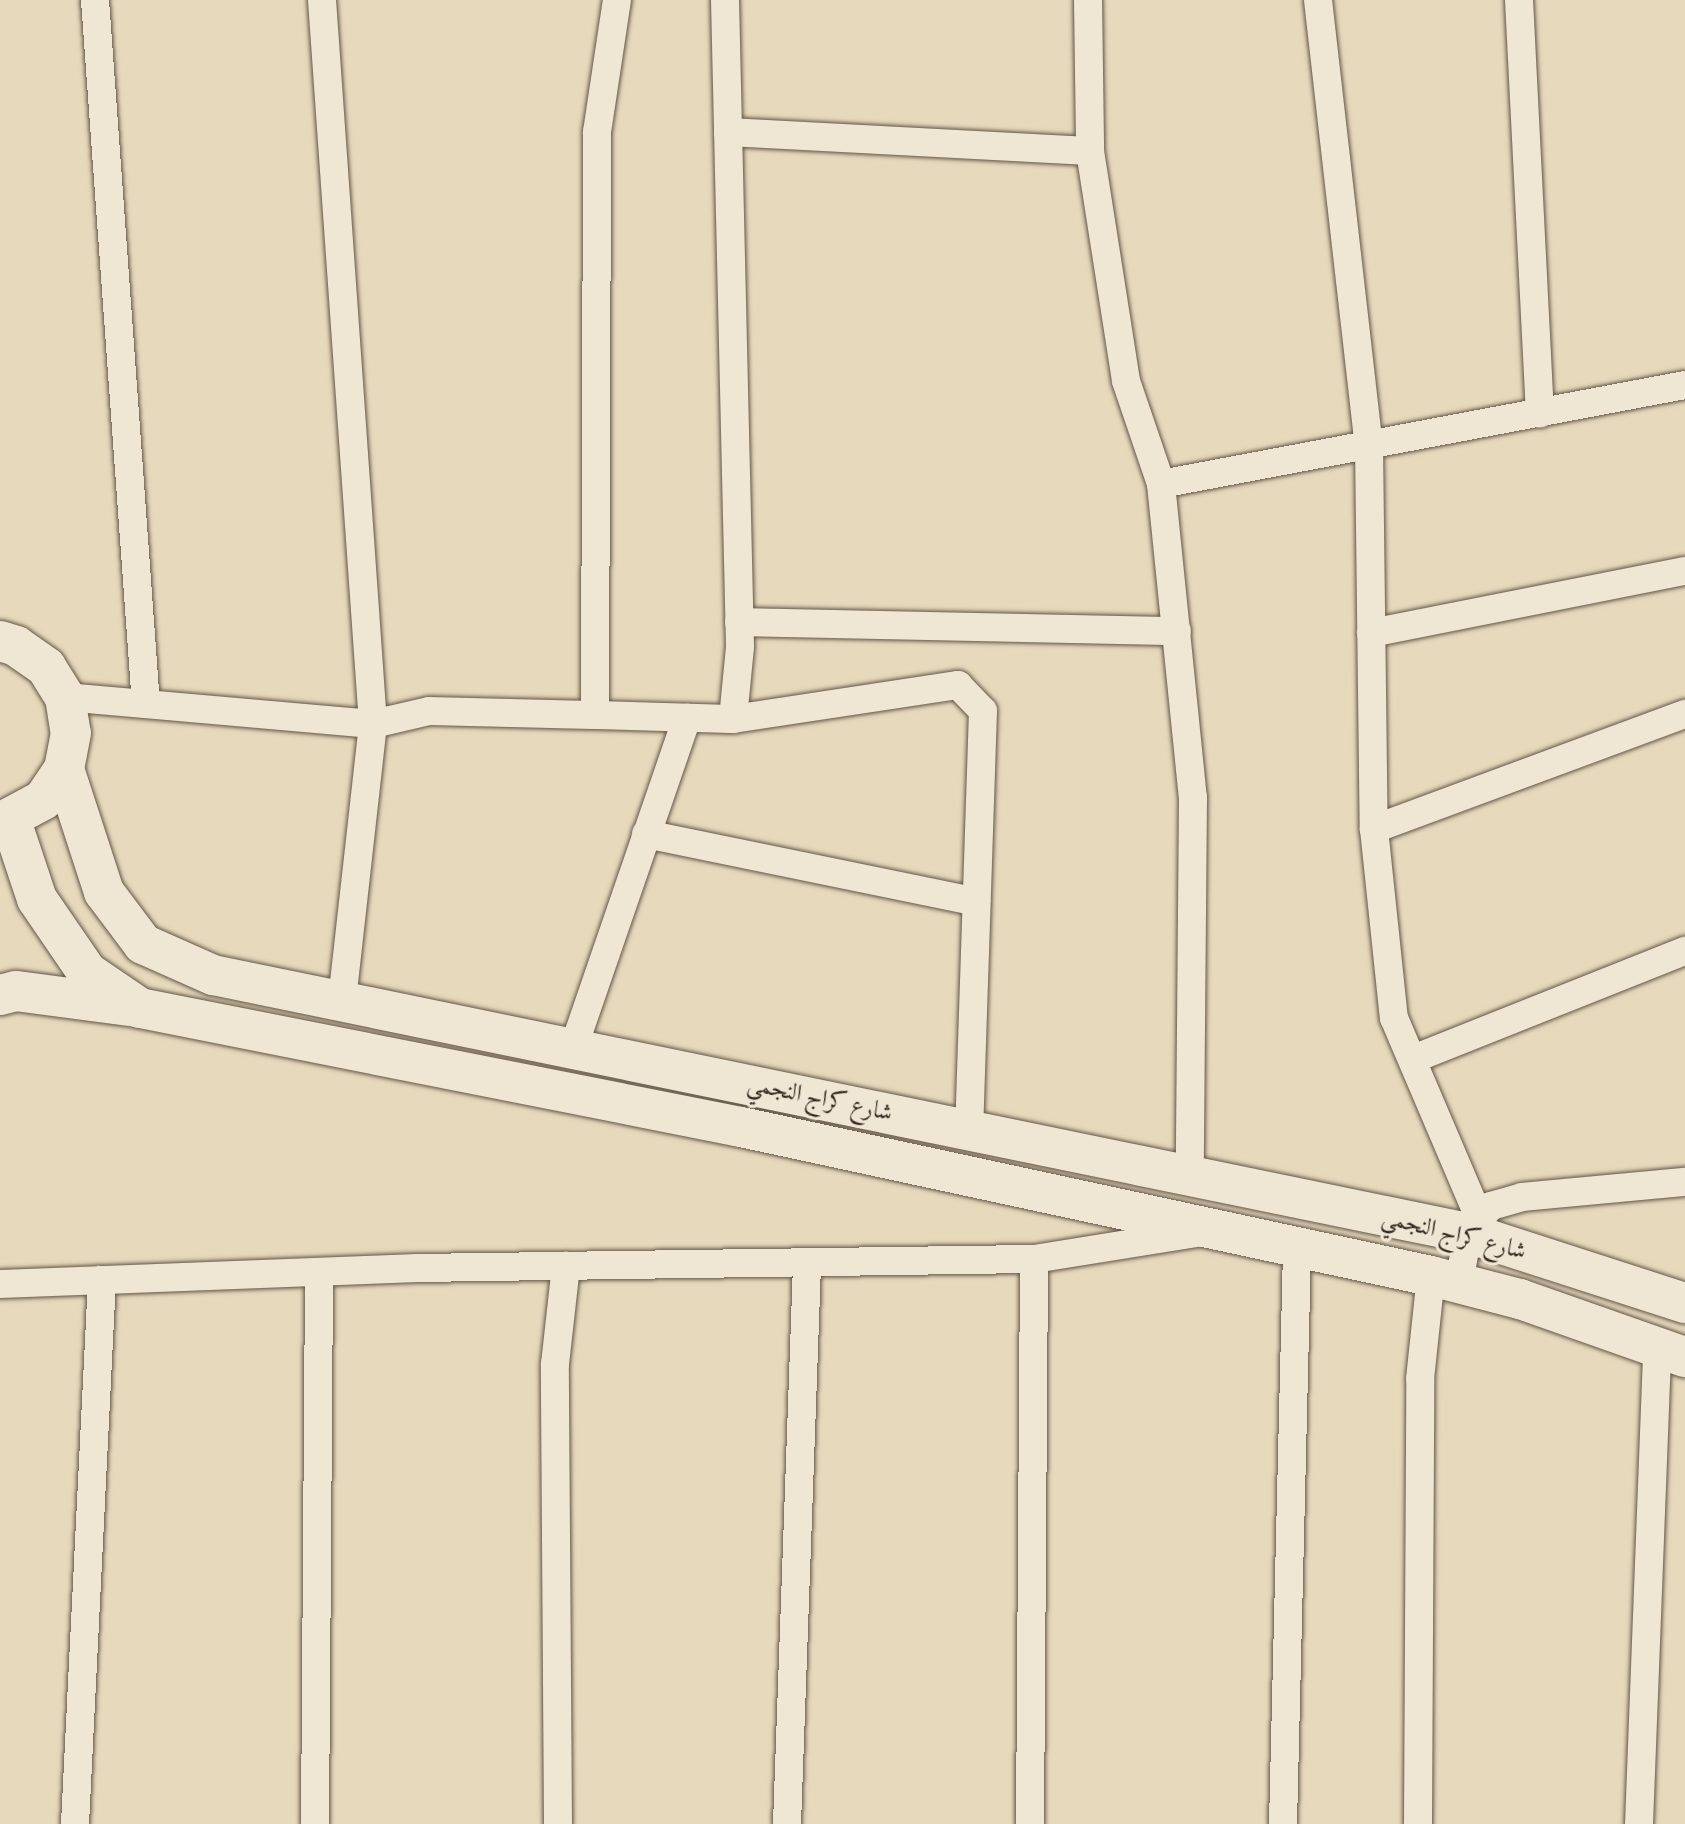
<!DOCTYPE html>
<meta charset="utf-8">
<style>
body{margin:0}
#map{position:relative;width:1685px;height:1824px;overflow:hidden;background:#e7d9bb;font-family:Alegreya,Amiri,serif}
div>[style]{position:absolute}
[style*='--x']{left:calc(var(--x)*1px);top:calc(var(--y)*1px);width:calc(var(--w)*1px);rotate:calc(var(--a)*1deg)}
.roads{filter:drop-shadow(0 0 2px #625648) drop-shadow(0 0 2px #625648)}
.street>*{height:28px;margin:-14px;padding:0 14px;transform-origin:14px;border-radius:14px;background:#efe6d3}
.secondary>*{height:40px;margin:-20px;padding:0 20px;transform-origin:20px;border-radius:20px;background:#efe6d3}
span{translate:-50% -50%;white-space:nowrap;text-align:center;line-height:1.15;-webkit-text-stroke:6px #efe6d3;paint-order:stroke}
.street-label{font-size:24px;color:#352a21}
</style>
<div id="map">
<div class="roads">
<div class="street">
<div style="--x:95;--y:0;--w:706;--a:85.86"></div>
<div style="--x:322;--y:0;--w:726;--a:85.97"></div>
<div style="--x:373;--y:724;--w:278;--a:96.4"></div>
<div style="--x:725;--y:0;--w:647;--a:88.67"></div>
<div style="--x:740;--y:647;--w:72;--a:95.6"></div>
<div style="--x:733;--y:719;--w:228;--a:-8.6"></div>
<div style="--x:958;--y:685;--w:36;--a:46"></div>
<div style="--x:983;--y:711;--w:418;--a:91.9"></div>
<div style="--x:1088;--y:0;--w:151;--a:89.2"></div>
<div style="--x:1090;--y:151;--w:233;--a:81.1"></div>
<div style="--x:1126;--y:381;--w:109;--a:71.2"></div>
<div style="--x:1161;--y:484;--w:315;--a:84.2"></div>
<div style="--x:1193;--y:797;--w:378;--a:90.5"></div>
<div style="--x:1318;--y:0;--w:448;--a:83.5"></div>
<div style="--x:1369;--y:445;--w:384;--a:89.3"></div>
<div style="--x:1374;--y:829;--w:190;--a:84"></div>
<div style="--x:1394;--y:1018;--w:216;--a:66.9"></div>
<div style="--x:1519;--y:0;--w:414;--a:87.1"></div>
<div style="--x:728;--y:132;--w:362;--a:3"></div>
<div style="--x:1161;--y:484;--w:533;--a:-10.7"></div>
<div style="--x:739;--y:622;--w:438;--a:1.2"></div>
<div style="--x:1371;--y:633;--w:320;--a:-11.2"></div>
<div style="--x:65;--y:697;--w:309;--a:5"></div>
<div style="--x:373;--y:724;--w:57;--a:-13.1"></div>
<div style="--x:429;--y:711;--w:166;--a:1.4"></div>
<div style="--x:595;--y:715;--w:583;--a:-89.8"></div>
<div style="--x:597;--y:132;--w:134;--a:-81.4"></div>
<div style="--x:595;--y:715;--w:138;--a:1.7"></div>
<div style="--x:1374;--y:829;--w:332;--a:-20.3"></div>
<div style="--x:646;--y:834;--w:337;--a:11.6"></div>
<div style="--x:574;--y:1046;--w:347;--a:-71"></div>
<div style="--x:1413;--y:1059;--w:293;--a:-21.7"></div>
<div style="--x:1459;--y:1283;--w:51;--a:-79.8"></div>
<div style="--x:1468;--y:1233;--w:35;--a:-50"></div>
<div style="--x:1491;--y:1206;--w:32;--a:-16"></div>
<div style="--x:1522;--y:1197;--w:164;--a:-5.3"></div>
<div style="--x:0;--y:1284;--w:417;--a:-2.2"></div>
<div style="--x:417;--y:1268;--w:617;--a:-0.84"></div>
<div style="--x:1034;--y:1259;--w:165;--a:-9.1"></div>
<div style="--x:75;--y:1824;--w:545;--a:-87.16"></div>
<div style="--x:315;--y:1824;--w:552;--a:-89.58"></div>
<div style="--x:558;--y:1824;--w:460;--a:-90.4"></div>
<div style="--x:555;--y:1364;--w:99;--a:-83.6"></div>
<div style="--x:787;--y:1824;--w:560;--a:-87.95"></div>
<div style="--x:1030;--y:1824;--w:565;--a:-89.59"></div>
<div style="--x:1283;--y:1824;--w:574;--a:-88.6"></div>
<div style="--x:1418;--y:1824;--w:445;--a:-89.7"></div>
<div style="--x:1420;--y:1379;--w:104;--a:-83.9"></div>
<div style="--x:1639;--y:1824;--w:477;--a:-87.8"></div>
</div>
<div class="secondary">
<div style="--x:0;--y:641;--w:17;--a:17"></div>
<div style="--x:16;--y:646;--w:37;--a:35"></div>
<div style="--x:46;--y:667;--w:36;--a:58"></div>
<div style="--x:65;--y:697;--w:36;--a:81"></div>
<div style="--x:71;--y:733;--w:37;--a:101"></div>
<div style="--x:64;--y:769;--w:37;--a:124"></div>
<div style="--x:43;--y:800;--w:49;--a:151.9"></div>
<div style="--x:64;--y:769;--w:129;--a:72"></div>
<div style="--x:104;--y:892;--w:65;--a:53.1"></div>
<div style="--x:143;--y:944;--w:77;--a:23.9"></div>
<div style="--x:213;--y:975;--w:1281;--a:11.62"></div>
<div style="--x:1468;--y:1233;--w:228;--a:17.9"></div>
<div style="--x:11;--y:821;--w:82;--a:71.6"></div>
<div style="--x:37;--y:899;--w:88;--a:55.6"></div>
<div style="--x:87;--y:972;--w:64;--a:34.2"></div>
<div style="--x:140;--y:1008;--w:613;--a:11.2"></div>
<div style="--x:741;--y:1127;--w:706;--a:12.19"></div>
<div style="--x:1431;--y:1276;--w:92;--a:14.5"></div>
<div style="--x:1520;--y:1299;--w:175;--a:19.4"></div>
<div style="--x:0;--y:995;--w:16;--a:-14"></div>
<div style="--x:16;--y:991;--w:115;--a:7.5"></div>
</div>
</div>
<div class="street-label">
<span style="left:820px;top:1098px;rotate:12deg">شارع كراج النجمي</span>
<span style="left:1454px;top:1234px;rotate:14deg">شارع كراج النجمي</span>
</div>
</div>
